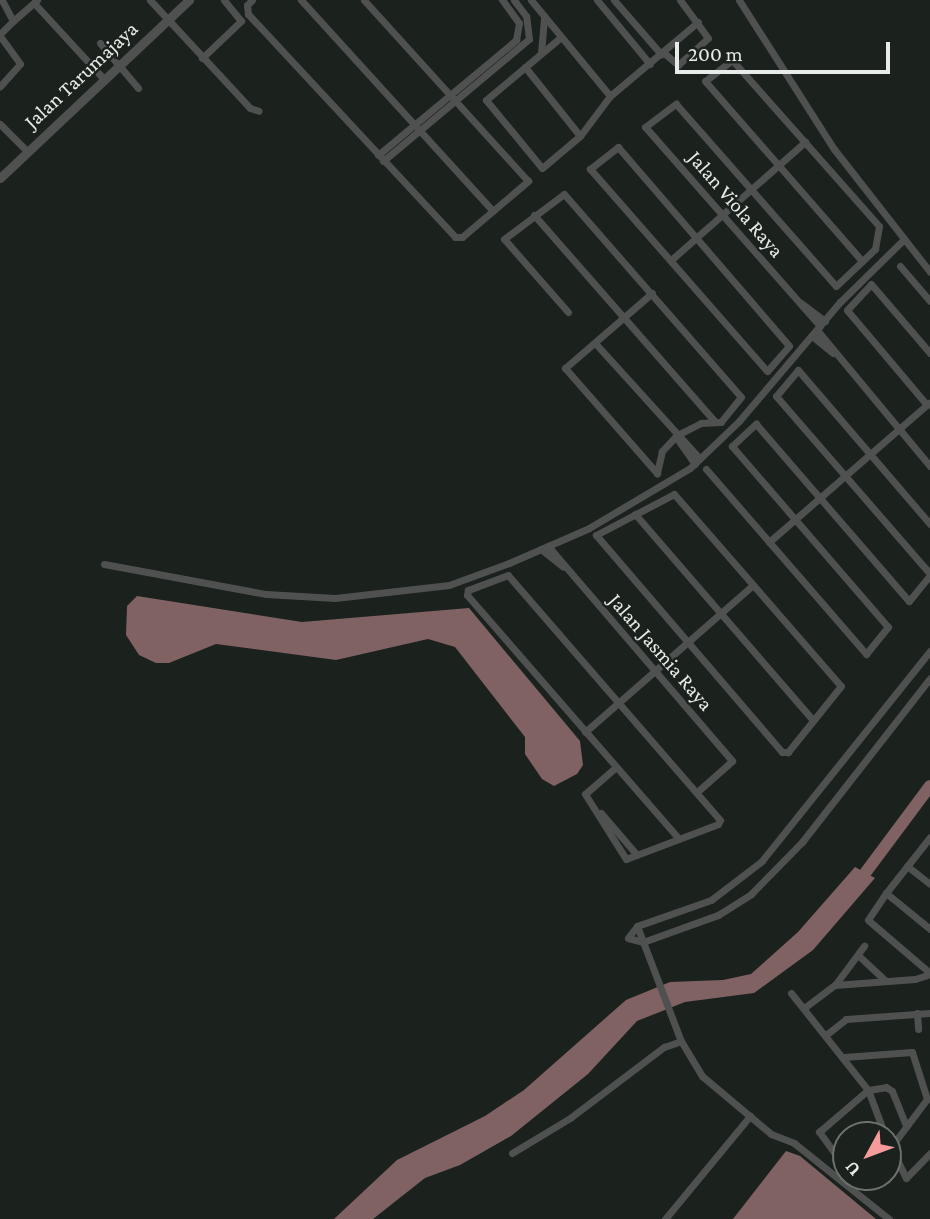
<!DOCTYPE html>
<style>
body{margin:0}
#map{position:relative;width:930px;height:1219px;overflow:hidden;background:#1b211d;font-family:"Crimson Pro",serif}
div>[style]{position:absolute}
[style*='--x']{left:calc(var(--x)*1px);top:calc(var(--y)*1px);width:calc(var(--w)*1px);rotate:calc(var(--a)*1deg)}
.water>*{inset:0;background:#816262}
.river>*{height:12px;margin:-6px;padding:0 6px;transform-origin:6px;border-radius:6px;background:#816262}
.minor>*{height:7px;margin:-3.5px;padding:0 3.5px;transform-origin:3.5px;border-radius:3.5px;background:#4e5150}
.tertiary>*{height:9px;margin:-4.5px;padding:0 4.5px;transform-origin:4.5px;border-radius:4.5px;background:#4e5150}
span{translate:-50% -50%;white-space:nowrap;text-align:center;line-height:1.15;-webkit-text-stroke:5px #1b211d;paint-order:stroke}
.street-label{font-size:21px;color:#e7ebe9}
.north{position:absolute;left:832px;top:1121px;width:70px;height:70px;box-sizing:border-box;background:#1b211d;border:2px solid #6d726f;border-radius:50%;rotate:229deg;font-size:19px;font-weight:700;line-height:28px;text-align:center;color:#e7ebe9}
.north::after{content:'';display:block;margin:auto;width:24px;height:32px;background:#f59b9c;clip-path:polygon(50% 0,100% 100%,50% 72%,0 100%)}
.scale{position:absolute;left:675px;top:42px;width:215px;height:32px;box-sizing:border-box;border:4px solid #e7ebe9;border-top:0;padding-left:9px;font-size:21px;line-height:24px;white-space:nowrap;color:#e7ebe9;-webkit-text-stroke:5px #1b211d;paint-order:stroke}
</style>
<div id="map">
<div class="water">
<div style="clip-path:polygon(137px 596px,302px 622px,469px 608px,580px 741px,583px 765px,577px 774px,554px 786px,542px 779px,525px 754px,525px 737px,455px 647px,428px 639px,336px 660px,216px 644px,169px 663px,156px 663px,139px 655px,126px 635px,127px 606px)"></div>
<div style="clip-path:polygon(855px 867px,875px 878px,813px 950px,754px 993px,685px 1002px,637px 1021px,588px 1074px,511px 1136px,460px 1165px,425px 1178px,373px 1219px,334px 1219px,397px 1160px,485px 1116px,524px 1090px,626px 1000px,670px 982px,723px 980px,751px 974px,798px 932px)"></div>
<div style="clip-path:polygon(786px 1151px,800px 1156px,876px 1219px,733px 1219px)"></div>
</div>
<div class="river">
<div style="--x:857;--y:884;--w:122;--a:-53.3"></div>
</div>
<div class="minor">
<div style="--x:37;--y:0;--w:4;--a:135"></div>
<div style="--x:34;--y:3;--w:102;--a:47.4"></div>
<div style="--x:150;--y:0;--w:147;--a:47.2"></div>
<div style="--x:250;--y:108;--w:9;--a:18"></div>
<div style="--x:252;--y:0;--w:7;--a:135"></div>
<div style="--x:247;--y:5;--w:9;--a:84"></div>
<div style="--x:248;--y:14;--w:304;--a:47.1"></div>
<div style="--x:455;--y:237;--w:7;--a:0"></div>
<div style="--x:462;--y:237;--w:87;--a:-40.3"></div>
<div style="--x:528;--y:181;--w:244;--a:-132.2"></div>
<div style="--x:301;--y:0;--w:285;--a:47.7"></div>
<div style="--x:531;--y:0;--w:124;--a:50.5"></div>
<div style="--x:597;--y:0;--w:83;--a:50.4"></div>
<div style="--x:614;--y:0;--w:72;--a:49"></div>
<div style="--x:739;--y:0;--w:177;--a:57.5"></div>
<div style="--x:834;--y:149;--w:156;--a:52"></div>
<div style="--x:13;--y:21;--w:28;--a:-41"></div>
<div style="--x:0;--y:34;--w:18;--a:-45"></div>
<div style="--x:13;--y:21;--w:24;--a:-118"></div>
<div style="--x:0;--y:36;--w:34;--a:54"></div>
<div style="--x:20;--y:64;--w:30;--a:132"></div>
<div style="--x:561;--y:37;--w:98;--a:140"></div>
<div style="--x:486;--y:100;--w:88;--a:50.5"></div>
<div style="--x:542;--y:168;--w:50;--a:-40.1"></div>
<div style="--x:580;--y:136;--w:50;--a:-53.1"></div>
<div style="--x:610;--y:96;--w:115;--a:-40.1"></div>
<div style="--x:100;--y:43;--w:59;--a:49.8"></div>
<div style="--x:663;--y:52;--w:20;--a:41"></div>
<div style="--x:678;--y:65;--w:40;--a:-42"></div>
<div style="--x:708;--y:38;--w:47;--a:-126.4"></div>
<div style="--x:541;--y:53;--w:37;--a:-85"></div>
<div style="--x:202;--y:58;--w:54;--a:-43.5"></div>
<div style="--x:241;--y:21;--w:27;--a:-129"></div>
<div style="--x:525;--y:67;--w:88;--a:51.4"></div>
<div style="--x:0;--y:124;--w:37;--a:45"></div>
<div style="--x:618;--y:147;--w:262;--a:49.3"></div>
<div style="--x:789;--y:346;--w:33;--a:131"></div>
<div style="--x:767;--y:371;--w:269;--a:-131.2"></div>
<div style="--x:590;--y:169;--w:36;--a:-38"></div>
<div style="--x:378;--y:155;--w:180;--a:-39.8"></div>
<div style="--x:516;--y:40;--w:17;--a:-80"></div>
<div style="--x:519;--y:23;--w:29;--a:-126"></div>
<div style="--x:383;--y:161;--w:190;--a:-39.9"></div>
<div style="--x:529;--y:39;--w:23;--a:-97"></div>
<div style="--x:526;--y:16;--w:20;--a:-127"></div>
<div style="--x:534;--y:215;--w:275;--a:48.8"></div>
<div style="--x:671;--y:260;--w:179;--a:-41.4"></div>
<div style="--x:900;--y:266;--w:46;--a:49.4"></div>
<div style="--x:652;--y:293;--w:115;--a:139.2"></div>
<div style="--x:565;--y:368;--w:140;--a:48.8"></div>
<div style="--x:801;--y:303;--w:30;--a:37"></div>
<div style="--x:568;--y:312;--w:97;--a:-131.2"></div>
<div style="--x:504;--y:239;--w:75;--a:-36.9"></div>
<div style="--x:564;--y:194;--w:269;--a:48.9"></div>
<div style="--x:741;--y:397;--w:32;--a:129"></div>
<div style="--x:721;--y:422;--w:20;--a:177"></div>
<div style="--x:701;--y:423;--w:28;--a:153"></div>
<div style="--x:676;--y:436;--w:21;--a:133"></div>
<div style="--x:662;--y:451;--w:23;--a:103"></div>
<div style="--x:820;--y:326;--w:265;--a:-131.3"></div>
<div style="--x:645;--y:127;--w:39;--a:-37"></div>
<div style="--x:676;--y:104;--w:242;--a:48.7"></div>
<div style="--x:836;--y:286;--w:54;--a:-43.5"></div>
<div style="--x:875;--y:249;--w:23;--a:-80"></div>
<div style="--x:879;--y:226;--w:222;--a:-131.5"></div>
<div style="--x:732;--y:60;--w:34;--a:142"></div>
<div style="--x:705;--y:81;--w:239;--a:48.9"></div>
<div style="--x:817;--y:330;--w:177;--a:50.3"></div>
<div style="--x:812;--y:336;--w:27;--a:39"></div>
<div style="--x:595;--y:343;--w:156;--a:47.8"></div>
<div style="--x:927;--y:405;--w:124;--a:-130.1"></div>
<div style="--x:847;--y:310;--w:35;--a:-47"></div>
<div style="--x:871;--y:284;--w:91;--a:49.5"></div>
<div style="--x:676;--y:437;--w:33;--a:55"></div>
<div style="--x:706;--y:469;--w:245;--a:49.1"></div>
<div style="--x:866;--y:654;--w:35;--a:-51"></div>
<div style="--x:888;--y:627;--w:239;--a:-130.8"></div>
<div style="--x:732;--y:446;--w:33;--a:-43"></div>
<div style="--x:756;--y:424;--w:234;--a:49.2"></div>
<div style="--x:909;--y:601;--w:33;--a:-51"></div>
<div style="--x:674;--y:494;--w:254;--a:49"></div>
<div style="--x:841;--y:686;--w:85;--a:128.8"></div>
<div style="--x:788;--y:752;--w:6;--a:180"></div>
<div style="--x:782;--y:752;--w:286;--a:-130.6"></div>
<div style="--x:596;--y:535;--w:88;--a:-27.7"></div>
<div style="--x:635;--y:514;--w:272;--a:49.2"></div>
<div style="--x:930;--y:524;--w:203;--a:-130.6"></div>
<div style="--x:798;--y:370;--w:34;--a:130"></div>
<div style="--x:776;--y:396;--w:235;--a:49.1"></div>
<div style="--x:769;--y:542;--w:212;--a:-41"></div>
<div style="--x:548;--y:546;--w:283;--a:49.4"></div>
<div style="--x:732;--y:761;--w:45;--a:138.6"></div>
<div style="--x:541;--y:549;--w:28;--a:39"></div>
<div style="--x:104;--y:564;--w:165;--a:10.5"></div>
<div style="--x:266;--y:594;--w:69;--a:3.3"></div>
<div style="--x:335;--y:598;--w:115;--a:-6.5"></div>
<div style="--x:449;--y:585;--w:64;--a:-20.1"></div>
<div style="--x:509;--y:563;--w:87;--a:-23.6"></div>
<div style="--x:589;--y:528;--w:117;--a:-30.7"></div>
<div style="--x:690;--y:468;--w:68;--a:-43.8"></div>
<div style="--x:739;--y:421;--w:156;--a:-49.7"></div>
<div style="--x:840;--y:302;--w:90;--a:-44.5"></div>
<div style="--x:930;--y:651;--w:269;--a:128.7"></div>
<div style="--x:762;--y:861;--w:64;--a:142.6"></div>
<div style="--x:711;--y:900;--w:78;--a:160.6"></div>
<div style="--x:637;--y:926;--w:15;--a:127"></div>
<div style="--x:628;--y:938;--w:16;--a:15"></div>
<div style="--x:643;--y:942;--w:80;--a:-19.8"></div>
<div style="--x:718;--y:915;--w:39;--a:-32"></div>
<div style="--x:751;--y:894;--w:73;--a:-45.6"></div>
<div style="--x:802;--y:842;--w:208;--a:-52"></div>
<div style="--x:585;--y:732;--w:223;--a:-41.2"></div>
<div style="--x:585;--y:794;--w:77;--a:57.8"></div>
<div style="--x:626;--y:859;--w:98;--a:-20.8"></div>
<div style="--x:718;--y:824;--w:4;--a:-63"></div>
<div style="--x:720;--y:820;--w:324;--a:-130.9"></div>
<div style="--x:508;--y:575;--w:43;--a:159.4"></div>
<div style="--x:468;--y:590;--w:5;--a:101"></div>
<div style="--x:467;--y:595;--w:323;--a:49"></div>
<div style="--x:585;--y:794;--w:41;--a:-41.1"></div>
<div style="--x:601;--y:813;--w:55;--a:49.4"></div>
<div style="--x:907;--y:866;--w:29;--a:38"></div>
<div style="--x:886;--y:893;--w:71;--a:-51.8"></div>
<div style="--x:637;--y:926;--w:123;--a:69.1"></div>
<div style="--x:681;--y:1041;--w:41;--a:59"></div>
<div style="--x:702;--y:1076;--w:90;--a:40"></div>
<div style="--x:771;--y:1134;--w:25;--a:21"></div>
<div style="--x:794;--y:1143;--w:122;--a:38.7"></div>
<div style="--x:930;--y:929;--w:57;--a:-140.7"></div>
<div style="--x:886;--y:893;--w:32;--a:124"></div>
<div style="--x:868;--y:920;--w:82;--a:40.5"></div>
<div style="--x:859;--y:956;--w:35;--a:43"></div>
<div style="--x:835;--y:985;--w:80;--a:-4.3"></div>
<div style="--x:915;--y:979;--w:16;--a:-18"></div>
<div style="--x:791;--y:993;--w:124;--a:51.6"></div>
<div style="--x:868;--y:1090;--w:48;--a:69.3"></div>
<div style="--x:804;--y:1008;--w:39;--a:-37"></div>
<div style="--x:835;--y:985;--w:49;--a:-53.4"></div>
<div style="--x:917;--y:1013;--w:16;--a:86"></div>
<div style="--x:827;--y:1034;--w:24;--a:-38"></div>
<div style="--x:846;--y:1019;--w:84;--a:-4.1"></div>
<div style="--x:844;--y:1057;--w:68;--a:-4.2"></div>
<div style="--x:912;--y:1052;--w:49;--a:72.3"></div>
<div style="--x:927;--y:1099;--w:60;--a:126.9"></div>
<div style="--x:869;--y:1135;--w:15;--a:-37"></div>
<div style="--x:888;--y:1141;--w:41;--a:64.1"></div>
<div style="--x:906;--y:1178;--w:35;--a:-46"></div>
<div style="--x:846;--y:1152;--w:10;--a:163"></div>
<div style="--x:836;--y:1155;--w:29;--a:-126"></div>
<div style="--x:819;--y:1132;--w:65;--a:-40.6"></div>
<div style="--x:868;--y:1090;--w:18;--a:-9"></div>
<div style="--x:886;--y:1087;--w:7;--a:34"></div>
<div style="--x:892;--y:1091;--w:38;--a:68"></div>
<div style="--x:512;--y:1153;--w:68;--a:-31.1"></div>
<div style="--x:570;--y:1118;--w:118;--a:-37.1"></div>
<div style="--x:664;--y:1047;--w:18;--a:-19"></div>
<div style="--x:665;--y:1219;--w:134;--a:-50.5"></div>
</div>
<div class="tertiary">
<div style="--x:0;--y:178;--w:260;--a:-43.3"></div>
</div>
<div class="street-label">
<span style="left:81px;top:75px;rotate:-43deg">Jalan Tarumajaya</span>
<span style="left:736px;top:204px;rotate:49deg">Jalan Viola Raya</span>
<span style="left:661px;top:652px;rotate:49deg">Jalan Jasmia Raya</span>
</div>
<div class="north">U</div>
<div class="scale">200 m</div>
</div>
